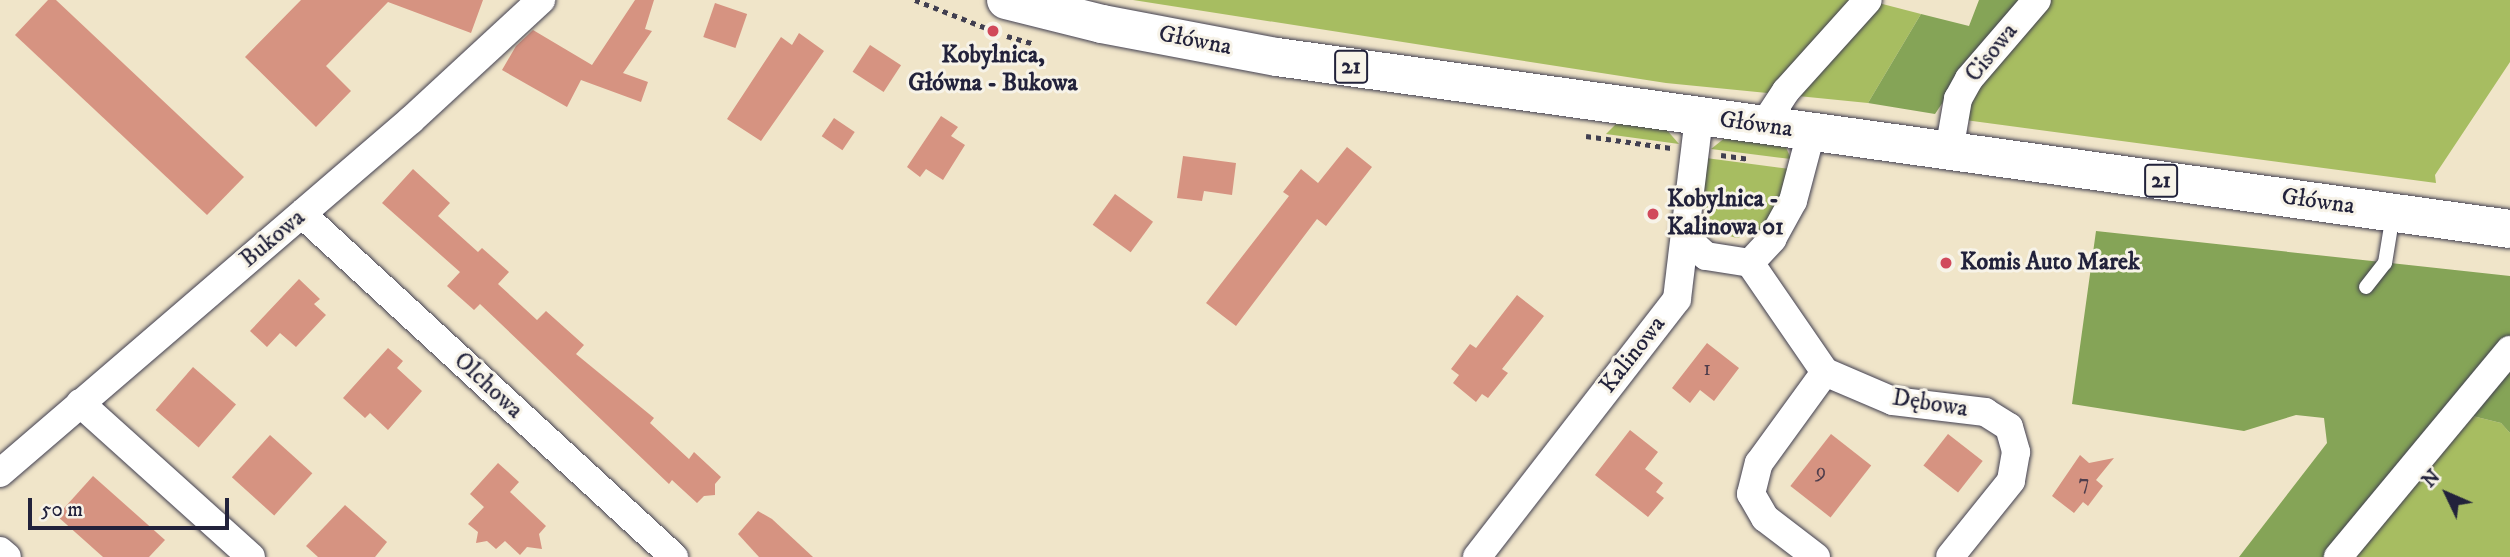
<!DOCTYPE html>
<meta charset="utf-8">
<style>
body{margin:0}
#map{position:relative;width:2510px;height:557px;overflow:hidden;background:#f0e5c9;font-family:"IM FELL DW Pica",serif}
div>[style]{position:absolute}
[style*='--x']{left:calc(var(--x)*1px);top:calc(var(--y)*1px);width:calc(var(--w)*1px);rotate:calc(var(--a)*1deg)}
.green>*{inset:0;background:#a7bd61}
.forest>*{inset:0;background:#85a457}
.building>*{inset:0;background:#d69381;transform-origin:0 0}
.path>*{height:4.5px;margin-top:-2.25px;transform-origin:0;background:repeating-linear-gradient(90deg,#413f50 0 5px,transparent 0 10px)}
.roads{filter:drop-shadow(0 0 2px #413f50) drop-shadow(0 0 2px #413f50)}
.service>*{height:14px;margin:-7px;padding:0 7px;transform-origin:7px;border-radius:7px;background:#fff}
.minor>*{height:28px;margin:-14px;padding:0 14px;transform-origin:14px;border-radius:14px;background:#fff}
.primary>*{height:38px;margin:-19px;padding:0 19px;transform-origin:19px;border-radius:19px;background:#fff}
.dots>*{width:19px;height:19px;translate:-50% -50%;box-sizing:border-box;border:4px solid #f7f3e8;border-radius:50%}
span{translate:-50% -50%;white-space:nowrap;text-align:center;line-height:1.15;-webkit-text-stroke:6px #f7f3e8;paint-order:stroke}
.number-label{font-size:21px;color:#4f3e4c}
.number-label span{-webkit-text-stroke-width:0}
.shield-label span{padding:2px 5px;background:#f7f3e8;border:2px solid;border-radius:5px;-webkit-text-stroke-width:0}
.shield-label{font-size:23px;color:#22223b;font-weight:700}
.street-label{font-size:24px;color:#22223b}
.poi-label{font-size:24px;color:#22223b;font-weight:700}
.left{translate:0 -50%;text-align:left}
.north{position:absolute;left:2412px;top:459px;width:70px;height:70px;-webkit-text-stroke:5px #f7f3e8;paint-order:stroke;rotate:314deg;font-size:19px;font-weight:700;line-height:28px;text-align:center;color:#22223b}
.north::after{content:'';display:block;margin:auto;width:24px;height:32px;background:#22223b;clip-path:polygon(50% 0,100% 100%,50% 72%,0 100%)}
.scale{position:absolute;left:28px;top:498px;width:201px;height:32px;box-sizing:border-box;border:4px solid #22223b;border-top:0;padding-left:9px;font-size:21px;line-height:24px;white-space:nowrap;color:#22223b;-webkit-text-stroke:5px #f7f3e8;paint-order:stroke}
</style>
<div id="map">
<div class="green">
<div style="clip-path:polygon(1133px 0,1867px 0,1921px 14px,1868px 103px,1666px 83px)"></div>
<div style="clip-path:polygon(2050px 0,2510px 0,2510px 62px,2435px 175px,2436px 183px,1965px 120px,1968px 104px,1984px 76px)"></div>
<div style="clip-path:polygon(1619px 121px,1666px 129px,1679px 144px,1606px 134px)"></div>
<div style="clip-path:polygon(1726px 137px,1785px 145px,1791px 159px,1711px 149px)"></div>
<div style="clip-path:polygon(1706px 158px,1790px 169px,1778px 204px,1762px 230px,1737px 238px,1725px 235px,1708px 218px,1702px 204px)"></div>
<div style="clip-path:polygon(2444px 409px,2501px 423px,2510px 433px,2510px 557px,2323px 557px)"></div>
</div>
<div class="forest">
<div style="clip-path:polygon(1979px 0,2020px 0,1973px 57px,1935px 114px,1868px 103px,1921px 14px,1969px 26px)"></div>
<div style="clip-path:polygon(2096px 231px,2510px 276px,2510px 433px,2501px 423px,2444px 409px,2323px 557px,2239px 557px,2327px 443px,2324px 418px,2296px 415px,2244px 431px,2072px 404px)"></div>
</div>
<div class="building">
<div style="clip-path:polygon(48px 0,56px 0,244px 177px,207px 215px,15px 35px)"></div>
<div style="clip-path:polygon(301px 0,483px 0,471px 33px,388px 2px,326px 66px,351px 91px,316px 127px,245px 57px)"></div>
<div style="clip-path:polygon(635px 0,654px 0,645px 29px,652px 31px,623px 73px,648px 82px,641px 102px,581px 80px,567px 107px,502px 70px,516px 46px,533px 30px,592px 65px)"></div>
<div style="left:715px;top:3px;width:34px;height:36px;rotate:19deg"></div>
<div style="clip-path:polygon(799px 33px,824px 51px,761px 141px,727px 119px,781px 37px,792px 45px)"></div>
<div style="left:870px;top:45px;width:37px;height:32px;rotate:33deg"></div>
<div style="clip-path:polygon(941px 116px,958px 127px,951px 136px,965px 145px,943px 180px,926px 169px,920px 177px,907px 167px)"></div>
<div style="left:834px;top:118px;width:25px;height:22px;rotate:34deg"></div>
<div style="clip-path:polygon(1347px 147px,1372px 167px,1326px 226px,1317px 219px,1236px 326px,1206px 303px,1289px 196px,1283px 192px,1301px 169px,1318px 183px)"></div>
<div style="clip-path:polygon(1183px 156px,1236px 163px,1232px 195px,1204px 191px,1202px 201px,1177px 198px)"></div>
<div style="clip-path:polygon(413px 169px,450px 203px,438px 216px,478px 252px,482px 248px,509px 272px,498px 284px,537px 320px,546px 311px,584px 345px,576px 354px,654px 418px,650px 423px,689px 459px,694px 452px,721px 477px,715px 484px,715px 495px,704px 496px,697px 503px,672px 480px,669px 484px,480px 304px,474px 310px,447px 286px,460px 272px,382px 203px)"></div>
<div style="left:1115px;top:194px;width:47px;height:38px;rotate:36deg"></div>
<div style="clip-path:polygon(299px 279px,320px 299px,314px 304px,326px 315px,296px 347px,280px 333px,267px 347px,250px 331px)"></div>
<div style="clip-path:polygon(1517px 295px,1544px 316px,1502px 369px,1508px 373px,1488px 398px,1482px 394px,1476px 402px,1453px 383px,1459px 375px,1451px 369px,1470px 344px,1476px 348px)"></div>
<div style="clip-path:polygon(1707px 343px,1739px 368px,1714px 401px,1700px 390px,1690px 403px,1672px 388px)"></div>
<div style="clip-path:polygon(388px 348px,403px 361px,397px 368px,422px 391px,388px 430px,370px 413px,365px 418px,343px 398px)"></div>
<div style="left:193px;top:367px;width:57px;height:57px;rotate:41deg"></div>
<div style="clip-path:polygon(1630px 430px,1658px 452px,1645px 469px,1663px 483px,1656px 492px,1664px 498px,1648px 517px,1595px 475px)"></div>
<div style="left:1831px;top:434px;width:51px;height:66px;rotate:38deg"></div>
<div style="left:1948px;top:434px;width:44px;height:40px;rotate:38deg"></div>
<div style="left:270px;top:435px;width:57px;height:57px;rotate:42deg"></div>
<div style="clip-path:polygon(2080px 455px,2089px 463px,2114px 458px,2096px 480px,2103px 486px,2088px 506px,2083px 502px,2074px 513px,2052px 496px)"></div>
<div style="clip-path:polygon(498px 463px,519px 482px,510px 492px,546px 526px,539px 534px,542px 549px,527px 547px,520px 555px,505px 541px,496px 549px,487px 541px,476px 543px,478px 532px,468px 524px,484px 507px,470px 494px)"></div>
<div style="clip-path:polygon(93px 476px,165px 540px,149px 557px,103px 557px,57px 516px)"></div>
<div style="clip-path:polygon(345px 505px,387px 542px,375px 557px,318px 557px,306px 546px)"></div>
<div style="clip-path:polygon(758px 511px,772px 519px,813px 557px,759px 557px,738px 534px)"></div>
</div>
<div class="path">
<div style="--x:915;--y:0;--w:79;--a:21.4"></div>
<div style="--x:1007;--y:36;--w:29;--a:16"></div>
<div style="--x:1586;--y:136;--w:86;--a:8"></div>
<div style="--x:1721;--y:155;--w:29;--a:8"></div>
</div>
<div class="roads">
<div class="service">
<div style="--x:2366;--y:287;--w:31;--a:-52"></div>
<div style="--x:2385;--y:263;--w:50;--a:-80.7"></div>
</div>
<div class="minor">
<div style="--x:1763;--y:126;--w:42;--a:-56.7"></div>
<div style="--x:1786;--y:91;--w:122;--a:-48"></div>
<div style="--x:1949;--y:151;--w:53;--a:-80.2"></div>
<div style="--x:1958;--y:99;--w:23;--a:-61"></div>
<div style="--x:1969;--y:79;--w:104;--a:-49.3"></div>
<div style="--x:302;--y:214;--w:506;--a:42.68"></div>
<div style="--x:1686;--y:238;--w:27;--a:42"></div>
<div style="--x:1706;--y:256;--w:45;--a:9"></div>
<div style="--x:1750;--y:263;--w:132;--a:55.5"></div>
<div style="--x:1825;--y:372;--w:74;--a:23.1"></div>
<div style="--x:1893;--y:401;--w:93;--a:6.8"></div>
<div style="--x:1985;--y:412;--w:28;--a:32"></div>
<div style="--x:2009;--y:427;--w:26;--a:74"></div>
<div style="--x:2016;--y:452;--w:29;--a:100"></div>
<div style="--x:2011;--y:481;--w:97;--a:128.8"></div>
<div style="--x:1750;--y:263;--w:33;--a:-47"></div>
<div style="--x:1772;--y:239;--w:43;--a:-61.1"></div>
<div style="--x:1793;--y:201;--w:70;--a:-75.2"></div>
<div style="--x:80;--y:403;--w:230;--a:42"></div>
<div style="--x:0;--y:473;--w:542;--a:-40.66"></div>
<div style="--x:411;--y:120;--w:177;--a:-42.7"></div>
<div style="--x:0;--y:551;--w:9;--a:41"></div>
<div style="--x:1477;--y:557;--w:326;--a:-52.2"></div>
<div style="--x:1677;--y:299;--w:183;--a:-83.1"></div>
<div style="--x:1816;--y:557;--w:64;--a:-142.6"></div>
<div style="--x:1765;--y:518;--w:28;--a:-120"></div>
<div style="--x:1751;--y:494;--w:32;--a:-76"></div>
<div style="--x:1759;--y:463;--w:112;--a:-54"></div>
<div style="--x:2338;--y:557;--w:269;--a:-50.3"></div>
</div>
<div class="primary">
<div style="--x:1006;--y:0;--w:99;--a:14"></div>
<div style="--x:1102;--y:24;--w:178;--a:10.7"></div>
<div style="--x:1277;--y:57;--w:1245;--a:7.94"></div>
</div>
</div>
<div class="dots">
<div style="left:993px;top:31px;background:#d1495b"></div>
<div style="left:1653px;top:214px;background:#d1495b"></div>
<div style="left:1946px;top:263px;background:#d1495b"></div>
</div>
<div class="number-label">
<span style="left:1707px;top:369px">1</span>
<span style="left:1821px;top:472px">9</span>
<span style="left:2084px;top:483px">7</span>
</div>
<div class="shield-label">
<span style="left:1351px;top:67px">21</span>
<span style="left:2161px;top:181px">21</span>
</div>
<div class="street-label">
<span style="left:1195px;top:41px;rotate:11deg">Główna</span>
<span style="left:1992px;top:53px;rotate:-51deg">Cisowa</span>
<span style="left:1756px;top:125px;rotate:8deg">Główna</span>
<span style="left:2318px;top:202px;rotate:8deg">Główna</span>
<span style="left:273px;top:239px;rotate:-40deg">Bukowa</span>
<span style="left:1633px;top:355px;rotate:-52deg">Kalinowa</span>
<span style="left:488px;top:386px;rotate:43deg">Olchowa</span>
<span style="left:1930px;top:404px;rotate:9deg">Dębowa</span>
</div>
<div class="poi-label">
<span style="left:993px;top:70px">Kobylnica,<br>Główna - Bukowa</span>
<span class="left" style="left:1667px;top:214px">Kobylnica -<br>Kalinowa 01</span>
<span class="left" style="left:1960px;top:263px">Komis Auto Marek</span>
</div>
<div class="north">N</div>
<div class="scale">50 m</div>
</div>
